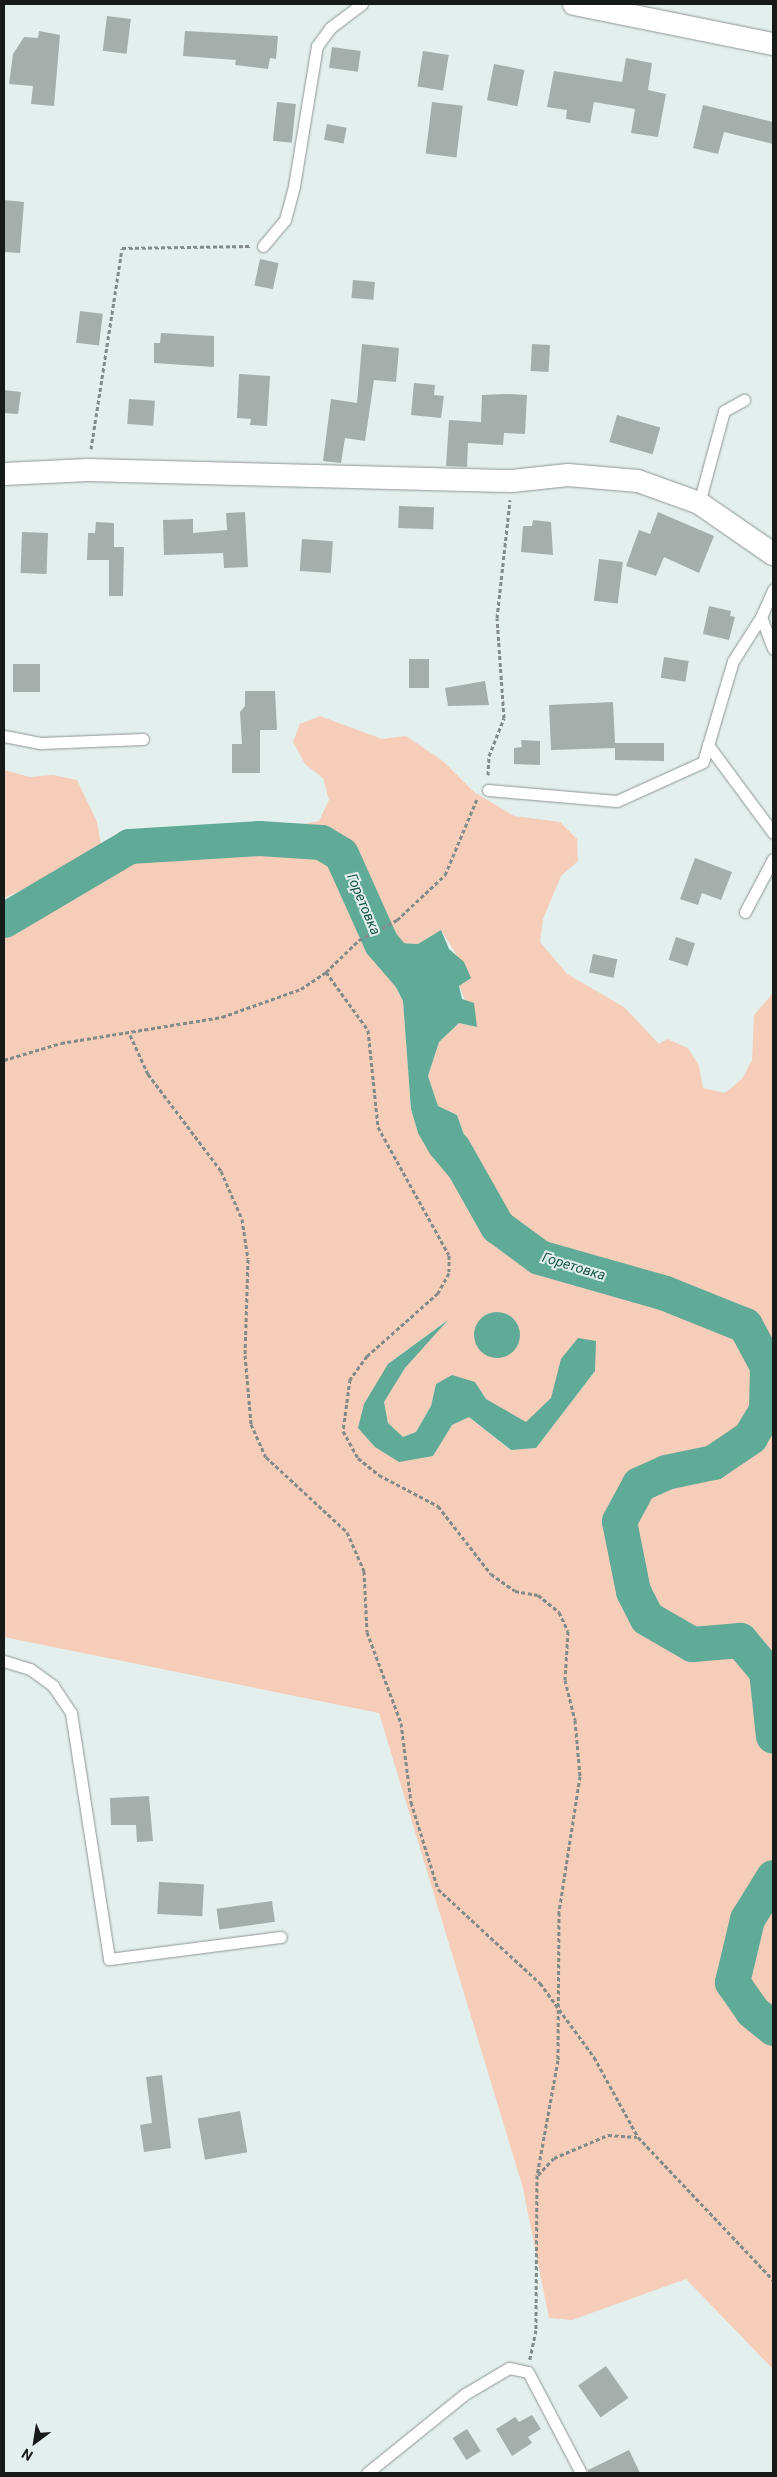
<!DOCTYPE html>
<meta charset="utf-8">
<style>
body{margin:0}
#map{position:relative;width:777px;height:2477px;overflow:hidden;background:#e3efec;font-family:Roboto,sans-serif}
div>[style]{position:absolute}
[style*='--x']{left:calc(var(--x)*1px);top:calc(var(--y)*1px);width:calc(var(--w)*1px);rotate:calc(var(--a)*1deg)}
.green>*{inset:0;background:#f5cdb9}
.water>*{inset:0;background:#60aa98}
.round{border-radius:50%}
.river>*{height:35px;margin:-17.5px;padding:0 17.5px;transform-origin:17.5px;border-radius:17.5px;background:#60aa98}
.building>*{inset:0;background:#a4afac;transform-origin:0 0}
.path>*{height:3px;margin-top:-1.5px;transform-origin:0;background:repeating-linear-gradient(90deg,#838b89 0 4px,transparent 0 6.5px)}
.roads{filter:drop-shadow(0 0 1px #8c9693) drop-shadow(0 0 1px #8c9693)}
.lane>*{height:11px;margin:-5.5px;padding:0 5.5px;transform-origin:5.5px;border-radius:5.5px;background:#fff}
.street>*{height:22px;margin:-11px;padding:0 11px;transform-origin:11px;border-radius:11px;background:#fff}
span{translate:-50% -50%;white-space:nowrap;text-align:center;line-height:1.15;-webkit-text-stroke:4px #e3efec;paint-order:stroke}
.water-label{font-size:14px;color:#175549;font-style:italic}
.frame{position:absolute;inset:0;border:5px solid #161a19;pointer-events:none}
.north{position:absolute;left:10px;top:2417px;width:50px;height:50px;-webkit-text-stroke:4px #e3efec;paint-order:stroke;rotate:211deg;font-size:14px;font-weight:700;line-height:20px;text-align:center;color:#161a19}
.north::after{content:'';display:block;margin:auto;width:18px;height:22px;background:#161a19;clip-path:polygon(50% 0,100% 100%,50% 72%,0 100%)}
</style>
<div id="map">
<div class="green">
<div style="clip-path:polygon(evenodd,320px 716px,382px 739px,406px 736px,443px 761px,474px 792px,514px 816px,560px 822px,577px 839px,578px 861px,561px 876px,543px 919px,540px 942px,567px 974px,624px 1007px,659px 1044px,667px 1039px,688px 1048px,699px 1066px,703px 1088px,725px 1093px,742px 1079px,752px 1060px,754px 1015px,773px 993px,773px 2369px,686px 2279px,572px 2320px,549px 2318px,523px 2188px,379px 1713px,4px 1637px,4px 931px,114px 866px,186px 850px,267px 848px,277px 829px,319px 821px,329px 800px,323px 778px,305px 764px,293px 742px,300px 724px,320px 716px,441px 930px,471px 978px,459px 985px,476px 1027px,459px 1023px,439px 1042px,428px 1076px,438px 1106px,457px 1115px,476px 1169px,484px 1177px,473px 1196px,473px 1204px,418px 1133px,411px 1109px,403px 1001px,373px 943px,418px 944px,441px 930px,320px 716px,446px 1321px,405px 1368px,384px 1402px,388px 1423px,403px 1437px,416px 1432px,431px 1406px,436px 1384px,475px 1382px,486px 1399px,526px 1423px,551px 1398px,595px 1371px,536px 1448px,510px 1450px,469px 1417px,452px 1425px,433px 1456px,359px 1428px,388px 1364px,446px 1321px)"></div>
<div style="clip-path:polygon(4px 770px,30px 777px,53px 775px,77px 780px,97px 822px,101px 845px,85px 861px,4px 898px)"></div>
</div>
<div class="water">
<div style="clip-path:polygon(441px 930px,449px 949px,464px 962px,471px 978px,459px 986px,462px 999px,474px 1003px,477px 1027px,459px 1023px,439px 1042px,428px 1076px,438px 1106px,457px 1115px,476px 1169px,484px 1177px,473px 1196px,473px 1205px,430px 1154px,418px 1133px,411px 1109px,403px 1001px,373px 942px,418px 944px)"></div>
<div class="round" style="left:474px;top:1312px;width:46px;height:46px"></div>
<div style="clip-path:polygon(448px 1320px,405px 1368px,384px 1402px,388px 1423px,403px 1437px,416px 1432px,431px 1406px,436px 1384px,452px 1375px,475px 1382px,486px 1399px,526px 1422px,551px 1398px,561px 1359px,578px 1338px,596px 1341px,595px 1371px,536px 1448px,511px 1450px,469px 1417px,452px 1425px,433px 1456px,399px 1462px,375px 1447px,358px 1428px,364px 1404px,388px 1364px)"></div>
</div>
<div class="river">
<div style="--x:4;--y:920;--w:145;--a:-30.6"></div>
<div style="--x:129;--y:846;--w:130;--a:-3.5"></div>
<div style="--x:259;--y:838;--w:62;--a:3.7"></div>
<div style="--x:321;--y:842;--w:23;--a:31"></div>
<div style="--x:341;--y:854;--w:98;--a:65.8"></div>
<div style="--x:381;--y:943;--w:48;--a:49.3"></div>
<div style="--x:453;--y:1148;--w:90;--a:60.6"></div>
<div style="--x:497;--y:1226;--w:52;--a:36.4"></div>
<div style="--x:539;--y:1257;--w:131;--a:15.9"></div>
<div style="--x:665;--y:1293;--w:86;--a:21.8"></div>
<div style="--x:745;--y:1325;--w:47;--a:61.8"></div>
<div style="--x:767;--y:1366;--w:44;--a:91.3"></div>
<div style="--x:766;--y:1410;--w:31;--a:121"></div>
<div style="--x:750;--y:1437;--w:45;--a:146"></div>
<div style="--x:713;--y:1462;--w:48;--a:168"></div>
<div style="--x:666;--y:1472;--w:30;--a:156"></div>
<div style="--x:639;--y:1484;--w:42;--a:118.4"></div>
<div style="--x:619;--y:1521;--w:71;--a:78.7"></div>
<div style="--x:633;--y:1591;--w:30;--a:63"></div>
<div style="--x:647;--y:1618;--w:52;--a:30"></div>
<div style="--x:692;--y:1644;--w:48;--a:-4.8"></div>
<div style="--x:740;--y:1640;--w:40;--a:50"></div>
<div style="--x:766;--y:1671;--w:65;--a:83.9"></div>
<div style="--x:773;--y:1877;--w:49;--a:121.8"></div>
<div style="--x:747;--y:1919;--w:65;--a:103.4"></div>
<div style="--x:732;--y:1982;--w:35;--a:55"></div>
<div style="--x:752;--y:2011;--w:27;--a:39"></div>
</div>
<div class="building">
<div style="left:107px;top:16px;width:24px;height:35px;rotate:7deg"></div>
<div style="clip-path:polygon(39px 31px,60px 35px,54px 106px,31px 104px,33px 86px,9px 84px,13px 54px,24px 37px,38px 38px)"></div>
<div style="clip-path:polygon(185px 31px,278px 36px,276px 59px,270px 58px,268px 69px,235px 65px,236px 60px,183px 56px)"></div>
<div style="left:332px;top:47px;width:29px;height:21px;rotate:8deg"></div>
<div style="left:423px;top:51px;width:26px;height:36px;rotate:9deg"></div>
<div style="clip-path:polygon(626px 58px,652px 63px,648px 90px,666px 94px,658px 137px,631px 133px,635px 109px,594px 102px,590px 123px,566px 119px,567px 110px,547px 107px,554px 71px,622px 82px)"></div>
<div style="left:494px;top:64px;width:31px;height:37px;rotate:11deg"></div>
<div style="left:277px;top:102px;width:19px;height:39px;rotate:6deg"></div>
<div style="left:432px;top:102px;width:31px;height:52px;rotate:7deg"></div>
<div style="clip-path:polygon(703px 105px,773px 122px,773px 144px,724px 132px,718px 154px,693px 148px)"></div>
<div style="left:327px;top:124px;width:20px;height:16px;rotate:11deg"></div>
<div style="clip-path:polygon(4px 200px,24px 202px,20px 253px,4px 252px)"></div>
<div style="left:260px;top:259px;width:19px;height:27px;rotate:12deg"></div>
<div style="left:353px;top:280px;width:22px;height:18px;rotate:5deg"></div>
<div style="left:80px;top:311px;width:23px;height:32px;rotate:7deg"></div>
<div style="clip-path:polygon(161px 333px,214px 336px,214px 367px,154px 363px,154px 343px,160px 343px)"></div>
<div style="clip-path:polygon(362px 344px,399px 348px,396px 382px,374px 380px,365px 441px,345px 438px,341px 463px,323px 461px,331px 399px,357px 403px)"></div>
<div style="left:532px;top:344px;width:18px;height:27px;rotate:3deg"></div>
<div style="clip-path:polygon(239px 374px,270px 376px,267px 426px,250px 425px,251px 419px,237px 418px)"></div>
<div style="clip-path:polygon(414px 383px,435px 385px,434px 395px,444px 396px,441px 418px,411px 415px)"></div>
<div style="clip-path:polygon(4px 390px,21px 392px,18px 414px,4px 413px)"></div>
<div style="clip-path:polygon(507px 394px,527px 395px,525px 434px,504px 433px,503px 445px,468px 443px,467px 467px,446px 466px,449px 420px,481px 422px,482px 395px)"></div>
<div style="left:129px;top:399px;width:26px;height:25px;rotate:4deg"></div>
<div style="left:617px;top:415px;width:45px;height:28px;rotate:16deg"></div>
<div style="left:399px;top:506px;width:35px;height:22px;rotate:2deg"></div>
<div style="clip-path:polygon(245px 512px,248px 567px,224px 568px,223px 553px,164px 555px,163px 520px,193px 519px,193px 533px,227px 530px,226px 513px)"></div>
<div style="clip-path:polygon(658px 512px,714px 536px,699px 573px,664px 557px,656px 576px,626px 566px,639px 530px,650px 534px)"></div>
<div style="clip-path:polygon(533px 520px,551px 522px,553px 555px,521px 552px,523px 526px,532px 526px)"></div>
<div style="clip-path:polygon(96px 522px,114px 523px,114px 547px,124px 547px,123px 596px,109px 596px,109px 560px,87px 560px,88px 533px,95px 533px)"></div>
<div style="left:22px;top:532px;width:26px;height:41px;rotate:2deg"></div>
<div style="left:302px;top:539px;width:31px;height:32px;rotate:4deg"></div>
<div style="left:599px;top:559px;width:24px;height:42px;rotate:7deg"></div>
<div style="clip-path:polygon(709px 606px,731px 611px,730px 616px,735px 617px,729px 640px,703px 634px)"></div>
<div style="left:664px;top:657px;width:25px;height:21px;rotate:9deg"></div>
<div style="left:409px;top:659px;width:20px;height:29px"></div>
<div style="left:13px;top:664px;width:27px;height:28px"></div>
<div style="clip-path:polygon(485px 681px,489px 705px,448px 706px,445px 688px)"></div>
<div style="clip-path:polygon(245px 691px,275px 691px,277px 730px,260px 730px,260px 773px,232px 773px,232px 744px,242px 744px,240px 712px,245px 706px)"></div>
<div style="clip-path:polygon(613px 702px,615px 743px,664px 743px,664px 761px,615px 760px,615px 748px,551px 750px,549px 705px)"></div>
<div style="clip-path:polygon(521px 740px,540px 741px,540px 765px,514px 764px,514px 748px,522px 747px)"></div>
<div style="clip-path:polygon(695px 858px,732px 872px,721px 900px,702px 893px,698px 905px,680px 899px)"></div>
<div style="left:676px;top:937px;width:20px;height:24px;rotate:18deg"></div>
<div style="left:593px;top:954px;width:25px;height:19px;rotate:12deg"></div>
<div style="clip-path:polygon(149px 1796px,153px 1841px,137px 1842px,136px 1825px,111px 1825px,110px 1798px)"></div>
<div style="left:159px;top:1882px;width:45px;height:32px;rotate:3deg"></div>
<div style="left:272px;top:1901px;width:21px;height:56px;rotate:82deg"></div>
<div style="clip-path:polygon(162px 2075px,171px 2148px,144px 2152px,140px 2125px,152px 2123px,146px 2077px)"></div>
<div style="left:240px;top:2111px;width:42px;height:43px;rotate:80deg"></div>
<div style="left:606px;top:2366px;width:39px;height:34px;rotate:55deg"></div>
<div style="clip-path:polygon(532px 2415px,541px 2429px,528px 2437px,532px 2443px,512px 2456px,496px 2429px,515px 2417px,519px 2422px)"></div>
<div style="left:467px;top:2429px;width:26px;height:17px;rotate:58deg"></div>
<div style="clip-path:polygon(629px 2450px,640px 2473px,588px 2473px,588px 2470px)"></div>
</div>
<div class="path">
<div style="--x:91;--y:449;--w:203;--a:-81.2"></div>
<div style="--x:122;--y:248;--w:128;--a:-0.9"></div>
<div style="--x:488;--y:775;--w:19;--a:-87"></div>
<div style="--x:489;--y:756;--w:41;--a:-68.5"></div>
<div style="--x:504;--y:718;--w:100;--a:-94"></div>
<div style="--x:497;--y:618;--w:119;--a:-83.7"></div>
<div style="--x:326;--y:972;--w:72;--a:54.1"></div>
<div style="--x:368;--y:1030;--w:98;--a:84.1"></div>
<div style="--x:378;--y:1127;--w:146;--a:61"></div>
<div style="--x:449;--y:1255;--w:18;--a:90"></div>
<div style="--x:449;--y:1273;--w:23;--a:119"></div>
<div style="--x:438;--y:1293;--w:95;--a:138.4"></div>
<div style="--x:367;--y:1356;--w:29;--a:126"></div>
<div style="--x:350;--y:1379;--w:52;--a:97.7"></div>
<div style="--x:343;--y:1431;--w:31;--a:61"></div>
<div style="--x:358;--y:1458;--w:27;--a:39"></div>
<div style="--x:379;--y:1475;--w:67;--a:27.7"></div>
<div style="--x:438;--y:1506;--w:86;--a:52.1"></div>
<div style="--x:491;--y:1574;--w:29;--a:35"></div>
<div style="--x:515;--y:1591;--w:23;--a:10"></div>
<div style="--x:538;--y:1595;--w:27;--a:39"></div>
<div style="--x:559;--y:1612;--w:21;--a:65"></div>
<div style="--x:568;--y:1631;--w:49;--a:93.5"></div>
<div style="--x:565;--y:1680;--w:41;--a:76"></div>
<div style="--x:575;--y:1720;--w:56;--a:84.9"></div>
<div style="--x:580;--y:1776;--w:138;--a:98.8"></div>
<div style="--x:559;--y:1912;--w:148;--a:90.4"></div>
<div style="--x:558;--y:2060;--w:117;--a:100.3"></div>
<div style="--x:537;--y:2175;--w:155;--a:90.4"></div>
<div style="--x:536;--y:2330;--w:30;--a:102"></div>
<div style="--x:130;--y:1035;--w:43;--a:65.2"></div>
<div style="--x:148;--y:1074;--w:121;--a:53"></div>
<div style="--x:221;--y:1171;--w:52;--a:66.4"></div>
<div style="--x:242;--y:1219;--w:40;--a:81.5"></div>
<div style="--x:248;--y:1259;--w:96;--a:91.8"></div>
<div style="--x:245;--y:1355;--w:69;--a:85"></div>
<div style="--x:251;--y:1424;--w:36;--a:66"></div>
<div style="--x:266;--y:1457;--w:110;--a:42.8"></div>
<div style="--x:347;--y:1532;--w:43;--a:66.4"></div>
<div style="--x:364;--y:1571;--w:61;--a:87.2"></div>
<div style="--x:367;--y:1632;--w:97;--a:69.5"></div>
<div style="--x:401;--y:1723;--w:80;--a:82.8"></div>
<div style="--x:411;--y:1802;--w:91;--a:72.8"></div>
<div style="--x:438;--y:1889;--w:139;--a:42.7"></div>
<div style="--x:540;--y:1983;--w:92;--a:53.9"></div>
<div style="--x:594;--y:2057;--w:91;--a:61.2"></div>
<div style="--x:638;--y:2137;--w:197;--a:46.6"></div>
<div style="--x:4;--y:1060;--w:59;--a:-16.6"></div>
<div style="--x:61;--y:1043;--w:163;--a:-9.2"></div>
<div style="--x:222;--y:1017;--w:84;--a:-19.5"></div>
<div style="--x:301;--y:989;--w:30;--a:-34"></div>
<div style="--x:326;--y:972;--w:46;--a:-44.1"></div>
<div style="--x:359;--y:940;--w:43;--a:-27.8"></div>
<div style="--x:397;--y:920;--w:66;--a:-43.2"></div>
<div style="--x:445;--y:875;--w:82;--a:-67.2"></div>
<div style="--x:538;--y:2175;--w:23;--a:-47"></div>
<div style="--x:554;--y:2158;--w:59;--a:-23.1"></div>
<div style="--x:608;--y:2135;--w:29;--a:4"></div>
</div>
<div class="roads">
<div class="lane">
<div style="--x:263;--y:246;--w:34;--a:-50"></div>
<div style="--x:285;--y:220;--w:35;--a:-75"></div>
<div style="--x:294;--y:186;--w:142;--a:-80.7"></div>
<div style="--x:317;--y:46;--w:22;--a:-54"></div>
<div style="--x:330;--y:28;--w:40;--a:-37"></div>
<div style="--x:699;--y:503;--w:95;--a:-74.8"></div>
<div style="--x:724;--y:411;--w:23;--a:-29"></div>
<div style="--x:761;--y:617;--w:30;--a:-66"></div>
<div style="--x:4;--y:736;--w:38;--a:11"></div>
<div style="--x:41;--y:743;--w:102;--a:-2.2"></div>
<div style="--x:708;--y:745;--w:109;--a:53.5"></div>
<div style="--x:488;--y:790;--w:129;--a:4.9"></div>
<div style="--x:617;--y:801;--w:94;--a:-24.4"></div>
<div style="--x:703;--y:762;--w:105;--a:-73.5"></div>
<div style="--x:733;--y:661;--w:52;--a:-57.5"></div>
<div style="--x:761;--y:617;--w:34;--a:69"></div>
<div style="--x:745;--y:912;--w:60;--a:-62.2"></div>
<div style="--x:4;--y:1661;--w:27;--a:17"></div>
<div style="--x:30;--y:1669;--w:29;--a:36"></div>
<div style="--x:53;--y:1686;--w:32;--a:56"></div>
<div style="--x:71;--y:1713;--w:249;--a:81.2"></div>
<div style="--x:109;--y:1959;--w:173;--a:-7.3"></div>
<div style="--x:367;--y:2473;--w:126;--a:-38.9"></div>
<div style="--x:465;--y:2394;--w:51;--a:-30.6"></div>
<div style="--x:509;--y:2368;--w:19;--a:12"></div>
<div style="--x:528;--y:2372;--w:114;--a:62.3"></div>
</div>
<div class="street">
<div style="--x:574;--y:4;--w:203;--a:11.4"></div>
<div style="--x:4;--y:474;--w:84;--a:-2.7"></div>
<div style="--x:88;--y:470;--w:424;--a:1.5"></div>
<div style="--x:512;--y:481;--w:56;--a:-6.1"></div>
<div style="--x:568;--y:475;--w:70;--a:4.9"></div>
<div style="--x:638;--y:481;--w:65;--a:19.8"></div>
<div style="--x:699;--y:503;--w:90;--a:34.6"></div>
</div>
</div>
<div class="water-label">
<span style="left:364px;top:904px;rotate:67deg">Горетовка</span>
<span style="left:574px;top:1266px;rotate:17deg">Горетовка</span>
</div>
<div class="frame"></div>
<div class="north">N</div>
</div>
